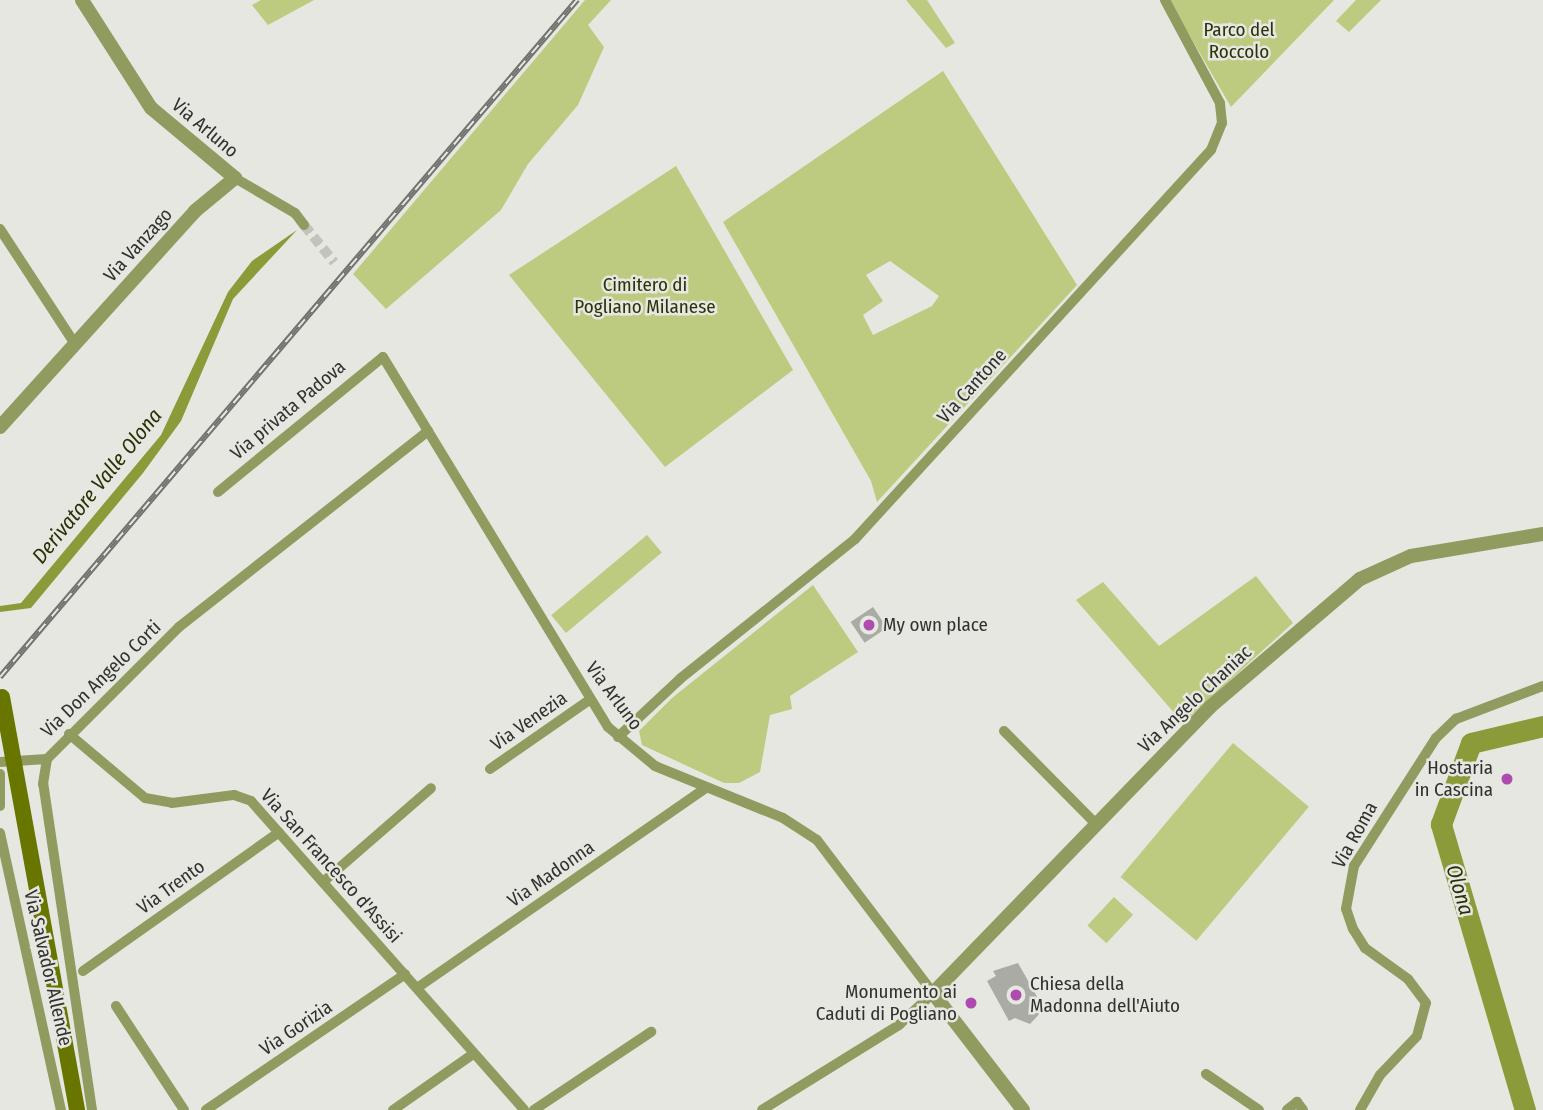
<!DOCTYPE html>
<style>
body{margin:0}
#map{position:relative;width:1543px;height:1110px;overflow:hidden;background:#e5e7e0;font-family:"Fira Sans Condensed",sans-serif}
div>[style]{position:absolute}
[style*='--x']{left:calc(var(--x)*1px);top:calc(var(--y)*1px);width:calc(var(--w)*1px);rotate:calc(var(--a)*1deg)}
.green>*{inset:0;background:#bccb80;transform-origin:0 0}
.water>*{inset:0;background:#8c9b39}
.river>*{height:21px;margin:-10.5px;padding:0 10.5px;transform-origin:10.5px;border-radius:10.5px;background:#8c9b39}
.building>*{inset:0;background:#a9aba4;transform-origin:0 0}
.minor-tunnel>*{height:10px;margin-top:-5px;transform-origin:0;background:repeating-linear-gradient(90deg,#c1c3bd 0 10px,transparent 0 15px)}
.minor>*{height:10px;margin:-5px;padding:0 5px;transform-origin:5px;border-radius:5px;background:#909b60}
.tertiary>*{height:14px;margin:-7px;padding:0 7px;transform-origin:7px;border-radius:7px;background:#909b60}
.secondary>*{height:16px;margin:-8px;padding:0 8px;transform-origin:8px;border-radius:8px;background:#687600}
.rail>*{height:6px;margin-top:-3px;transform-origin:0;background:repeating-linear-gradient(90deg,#e5e7e0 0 10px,#71726e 0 20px);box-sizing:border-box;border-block:2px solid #71726e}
.dots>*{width:19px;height:19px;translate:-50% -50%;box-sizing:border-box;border:4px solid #e5e7e0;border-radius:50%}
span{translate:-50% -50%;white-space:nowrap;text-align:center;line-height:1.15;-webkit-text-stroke:5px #e5e7e0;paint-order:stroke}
.park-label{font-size:19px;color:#2d3309}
.street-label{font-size:19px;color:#31322f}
.poi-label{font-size:19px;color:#31322f}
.left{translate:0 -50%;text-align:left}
.right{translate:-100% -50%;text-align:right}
.water-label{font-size:21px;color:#2b3107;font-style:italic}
</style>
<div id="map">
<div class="green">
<div style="clip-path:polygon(261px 0,314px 0,268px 25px,252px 5px)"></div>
<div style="clip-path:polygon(585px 0,611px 0,588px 25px,604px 47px,578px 105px,528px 164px,501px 210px,386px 309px,353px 274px)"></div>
<div style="clip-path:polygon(906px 0,927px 0,955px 43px,946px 48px)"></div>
<div style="clip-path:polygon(1169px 0,1334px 0,1231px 107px)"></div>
<div style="clip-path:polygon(1356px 0,1381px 0,1349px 32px,1336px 21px)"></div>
<div style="clip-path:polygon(evenodd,943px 71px,1077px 285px,877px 502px,871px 481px,723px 222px,943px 71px,890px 261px,939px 296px,932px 306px,873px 335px,863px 315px,883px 301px,866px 275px,890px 261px)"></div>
<div style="clip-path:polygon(676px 166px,793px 370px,665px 467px,509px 275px)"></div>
<div style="left:647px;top:535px;width:23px;height:125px;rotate:50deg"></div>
<div style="clip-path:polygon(1256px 576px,1293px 623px,1183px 723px,1076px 600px,1103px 582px,1159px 646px)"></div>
<div style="clip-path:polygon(813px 585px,858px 652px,790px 696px,792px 709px,770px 715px,760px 772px,739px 783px,724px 783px,642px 745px,639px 731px,672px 698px)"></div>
<div style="left:1233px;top:743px;width:99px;height:175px;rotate:40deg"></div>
<div style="left:1114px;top:897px;width:26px;height:39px;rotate:43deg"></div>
</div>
<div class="water">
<div style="clip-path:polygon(297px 230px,233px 299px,181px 421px,143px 473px,31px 608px,0 612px,0 606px,21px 603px,161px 435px,228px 292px,252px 261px)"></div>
</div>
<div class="river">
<div style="--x:1525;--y:1110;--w:298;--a:-106.4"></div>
<div style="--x:1441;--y:824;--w:86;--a:-69.7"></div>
<div style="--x:1471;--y:743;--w:74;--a:-13.3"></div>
</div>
<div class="building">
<div style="left:873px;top:607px;width:25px;height:27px;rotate:56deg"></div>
<div style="clip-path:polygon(1018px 963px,1044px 1009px,1030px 1024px,1015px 1018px,1009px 1021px,987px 981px,996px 976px,993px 971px)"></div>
</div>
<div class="minor-tunnel">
<div style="--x:304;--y:225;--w:48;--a:51"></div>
</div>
<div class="minor">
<div style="--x:235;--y:178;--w:69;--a:30.3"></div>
<div style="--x:295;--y:213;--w:15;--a:53"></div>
<div style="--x:0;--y:229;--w:137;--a:56.9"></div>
<div style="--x:218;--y:492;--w:213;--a:-39.3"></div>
<div style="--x:383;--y:357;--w:433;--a:58.7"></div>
<div style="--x:608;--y:727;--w:61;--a:39.7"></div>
<div style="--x:655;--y:766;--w:138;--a:22.1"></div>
<div style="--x:783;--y:818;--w:40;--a:32.9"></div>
<div style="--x:817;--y:840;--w:192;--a:52.8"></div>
<div style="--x:933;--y:993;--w:47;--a:136.7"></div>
<div style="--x:899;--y:1025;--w:161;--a:148.2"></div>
<div style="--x:1004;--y:731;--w:129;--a:45.3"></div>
<div style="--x:69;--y:734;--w:99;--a:40.1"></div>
<div style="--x:145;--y:798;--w:27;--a:10"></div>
<div style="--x:172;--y:803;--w:63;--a:-7.4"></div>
<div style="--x:234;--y:795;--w:18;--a:19"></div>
<div style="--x:251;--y:801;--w:412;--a:48.5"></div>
<div style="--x:618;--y:737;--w:86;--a:-43.1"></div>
<div style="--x:681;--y:678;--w:223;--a:-38.6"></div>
<div style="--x:855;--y:539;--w:527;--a:-47.54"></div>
<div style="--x:1211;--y:150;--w:29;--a:-68"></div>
<div style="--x:1222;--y:123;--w:20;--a:-96"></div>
<div style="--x:1220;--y:103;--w:117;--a:-118.1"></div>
<div style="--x:0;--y:762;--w:47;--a:-3.7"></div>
<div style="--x:490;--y:769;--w:119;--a:-34.8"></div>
<div style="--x:0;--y:774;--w:32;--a:90"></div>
<div style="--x:0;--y:833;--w:284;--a:77.6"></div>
<div style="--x:323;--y:882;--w:143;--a:-41"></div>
<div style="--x:83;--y:971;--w:240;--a:-35.3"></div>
<div style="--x:417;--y:988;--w:351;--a:-34.7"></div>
<div style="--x:116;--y:1006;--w:124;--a:56.8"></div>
<div style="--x:1206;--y:1074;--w:64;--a:34.2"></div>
<div style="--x:92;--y:1110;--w:330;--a:-98.5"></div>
<div style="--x:43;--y:784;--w:25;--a:-81"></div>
<div style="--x:47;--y:759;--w:187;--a:-45"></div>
<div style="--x:179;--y:627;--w:317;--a:-38.2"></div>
<div style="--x:206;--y:1110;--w:241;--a:-34.3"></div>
<div style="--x:393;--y:1110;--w:98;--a:-35"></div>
<div style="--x:534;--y:1110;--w:141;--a:-33.7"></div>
<div style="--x:1287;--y:1110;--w:13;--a:-39"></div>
<div style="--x:1297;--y:1102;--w:10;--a:53"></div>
<div style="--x:1360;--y:1110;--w:40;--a:-60.3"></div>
<div style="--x:1380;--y:1075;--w:54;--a:-46.5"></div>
<div style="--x:1417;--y:1036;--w:34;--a:-75"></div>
<div style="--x:1426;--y:1003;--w:30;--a:-127"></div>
<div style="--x:1408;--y:979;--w:53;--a:-144.2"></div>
<div style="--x:1365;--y:948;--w:22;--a:-122"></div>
<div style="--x:1353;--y:929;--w:21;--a:-109"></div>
<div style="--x:1346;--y:909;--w:44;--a:-79.5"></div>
<div style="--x:1354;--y:866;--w:152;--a:-57.4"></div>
<div style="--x:1436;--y:738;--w:28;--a:-44"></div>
<div style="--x:1456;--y:719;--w:93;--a:-20.8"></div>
</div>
<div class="tertiary">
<div style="--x:0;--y:427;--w:291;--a:-47.9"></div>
<div style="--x:195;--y:211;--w:52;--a:-39.5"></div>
<div style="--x:235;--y:178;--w:109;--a:-140.2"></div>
<div style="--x:151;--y:108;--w:128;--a:-122.6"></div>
<div style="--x:1023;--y:1110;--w:148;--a:-127.6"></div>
<div style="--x:933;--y:993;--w:398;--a:-45.9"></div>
<div style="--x:1210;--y:707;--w:197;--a:-40.5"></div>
<div style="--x:1360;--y:579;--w:56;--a:-24.3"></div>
<div style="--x:1411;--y:556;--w:134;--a:-9.5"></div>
</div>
<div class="secondary">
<div style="--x:2;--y:697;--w:420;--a:79.7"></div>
</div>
<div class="rail">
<div style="--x:0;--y:677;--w:890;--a:-49.56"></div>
</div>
<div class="dots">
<div style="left:869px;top:625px;background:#af4aaf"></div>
<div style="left:1507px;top:779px;background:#af4aaf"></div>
<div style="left:1016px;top:995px;background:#af4aaf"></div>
<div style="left:971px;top:1003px;background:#af4aaf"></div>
</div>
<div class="park-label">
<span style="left:1239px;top:41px">Parco del<br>Roccolo</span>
<span style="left:645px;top:296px">Cimitero di<br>Pogliano Milanese</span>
</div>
<div class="street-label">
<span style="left:205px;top:128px;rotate:40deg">Via Arluno</span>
<span style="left:138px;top:245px;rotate:-48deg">Via Vanzago</span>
<span style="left:972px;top:386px;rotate:-48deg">Via Cantone</span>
<span style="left:288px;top:410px;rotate:-40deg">Via privata Padova</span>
<span style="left:101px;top:679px;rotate:-44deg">Via Don Angelo Corti</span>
<span style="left:614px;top:696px;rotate:53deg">Via Arluno</span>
<span style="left:1195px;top:699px;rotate:-43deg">Via Angelo Chaniac</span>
<span style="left:529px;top:721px;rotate:-35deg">Via Venezia</span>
<span style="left:1355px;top:835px;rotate:-61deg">Via Roma</span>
<span style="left:331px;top:866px;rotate:48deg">Via San Francesco d'Assisi</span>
<span style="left:551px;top:874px;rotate:-35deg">Via Madonna</span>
<span style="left:171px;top:887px;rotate:-36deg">Via Trento</span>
<span style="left:48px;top:968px;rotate:77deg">Via Salvador Allende</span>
<span style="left:296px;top:1028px;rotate:-34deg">Via Gorizia</span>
</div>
<div class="poi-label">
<span class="left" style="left:883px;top:625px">My own place</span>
<span class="right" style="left:1493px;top:779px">Hostaria<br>in Cascina</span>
<span class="left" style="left:1030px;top:995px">Chiesa della<br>Madonna dell'Aiuto</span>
<span class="right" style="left:957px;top:1003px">Monumento ai<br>Caduti di Pogliano</span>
</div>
<div class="water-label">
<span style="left:97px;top:486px;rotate:-51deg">Derivatore Valle Olona</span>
<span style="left:1460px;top:890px;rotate:74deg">Olona</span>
</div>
</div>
